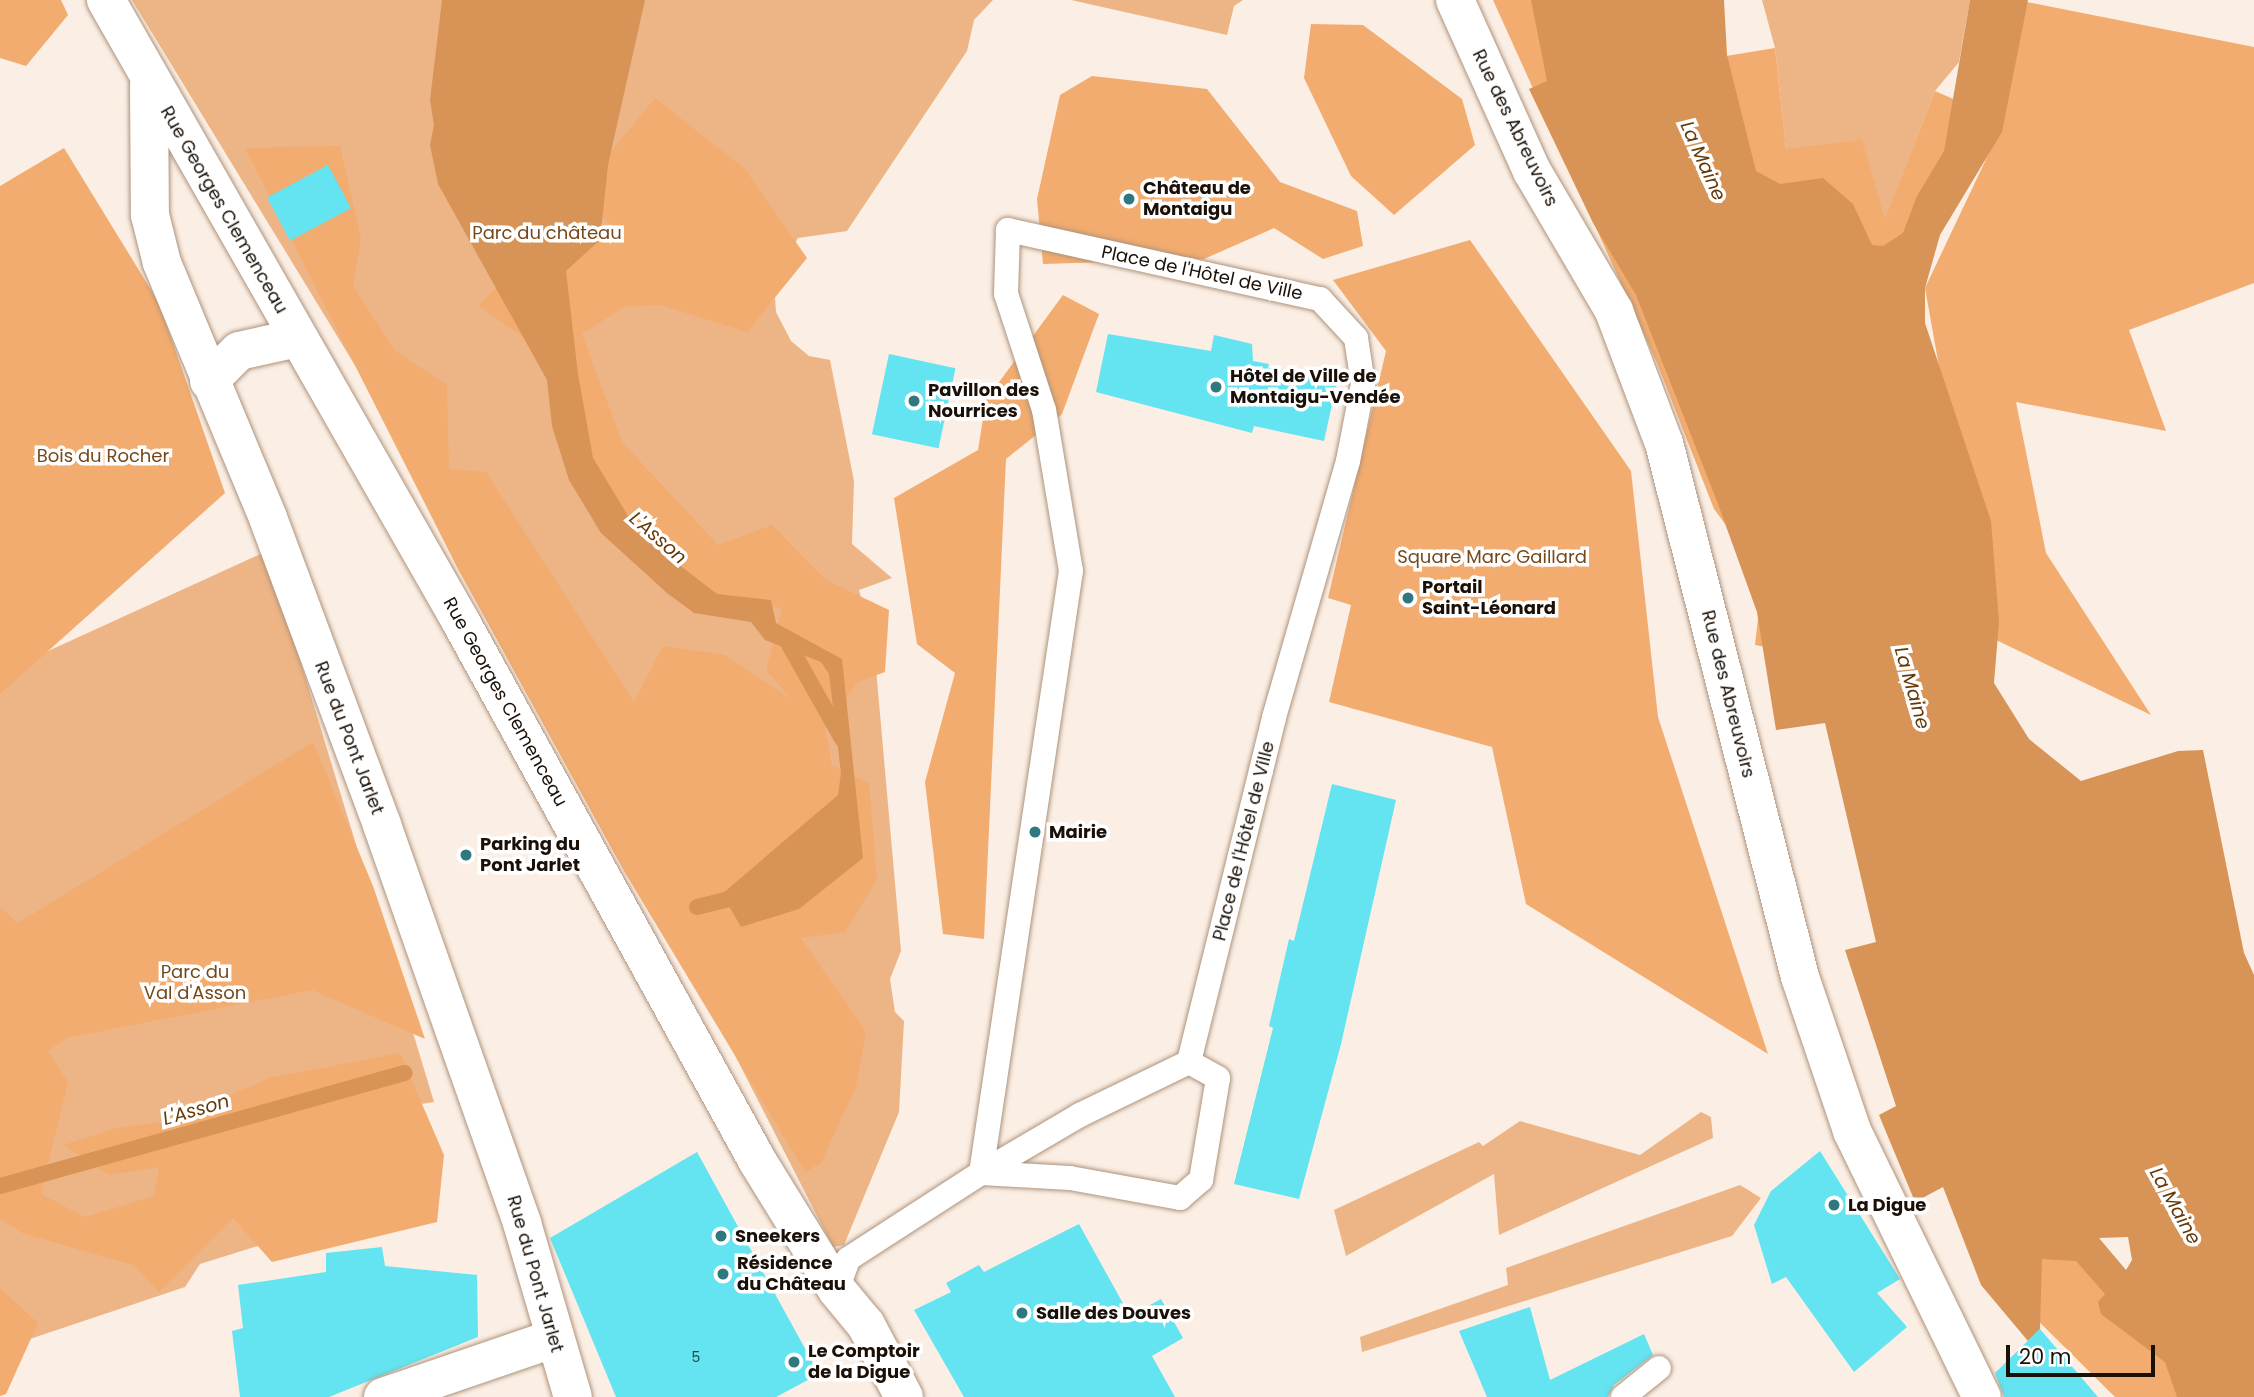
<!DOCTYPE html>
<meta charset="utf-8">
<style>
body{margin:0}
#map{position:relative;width:2254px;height:1397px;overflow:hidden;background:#fbeee4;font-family:Poppins,sans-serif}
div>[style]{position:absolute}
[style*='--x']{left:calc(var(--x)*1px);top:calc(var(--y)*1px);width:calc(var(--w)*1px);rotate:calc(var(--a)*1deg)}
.green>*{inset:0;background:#edb585}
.forest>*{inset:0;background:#f2ac6f}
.water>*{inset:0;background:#d79456}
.stream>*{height:16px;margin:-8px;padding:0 8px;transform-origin:8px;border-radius:8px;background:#d79456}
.building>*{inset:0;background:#64e3f0;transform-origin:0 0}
.roads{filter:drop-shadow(0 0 2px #ae937b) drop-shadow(0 0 2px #ae937b)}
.service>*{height:24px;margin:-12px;padding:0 12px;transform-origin:12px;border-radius:12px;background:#fff}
.minor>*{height:38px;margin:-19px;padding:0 19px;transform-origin:19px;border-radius:19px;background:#fff}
.dots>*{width:19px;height:19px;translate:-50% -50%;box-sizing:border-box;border:4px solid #fff;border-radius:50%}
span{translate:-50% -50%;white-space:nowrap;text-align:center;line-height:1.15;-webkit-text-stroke:7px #fff;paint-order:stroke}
.number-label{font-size:14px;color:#2c4542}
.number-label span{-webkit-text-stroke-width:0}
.street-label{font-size:18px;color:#1a1008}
.poi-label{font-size:18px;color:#1a1008;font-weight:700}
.left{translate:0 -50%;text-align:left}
.park-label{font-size:18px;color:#75481a}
.water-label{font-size:19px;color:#653907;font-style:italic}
.scale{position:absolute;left:2006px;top:1345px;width:149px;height:32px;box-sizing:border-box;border:4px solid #1a1008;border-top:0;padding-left:9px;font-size:21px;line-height:24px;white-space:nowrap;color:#1a1008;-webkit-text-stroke:5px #fff;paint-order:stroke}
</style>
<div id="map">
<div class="green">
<div style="clip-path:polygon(132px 0,993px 0,974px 20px,967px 51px,847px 231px,798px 238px,774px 281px,776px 312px,791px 341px,809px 356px,830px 360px,854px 481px,852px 544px,892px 578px,859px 590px,874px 646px,901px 951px,890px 979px,895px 1012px,904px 1021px,899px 1112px,844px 1245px,833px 1247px,676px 940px,403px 444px)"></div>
<div style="clip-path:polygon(1071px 0,1243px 0,1234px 6px,1227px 35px)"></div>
<div style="clip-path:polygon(1762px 0,1970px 0,1959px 62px,1935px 91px,1885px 220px,1786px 150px,1775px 48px)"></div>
<div style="clip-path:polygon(267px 551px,434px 1102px,337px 1117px,293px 1235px,200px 1264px,185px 1287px,0 1349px,0 673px)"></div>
<div style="clip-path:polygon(1701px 1112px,1711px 1117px,1713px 1138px,1499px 1235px,1494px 1174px,1346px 1256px,1334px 1210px,1479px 1142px,1483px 1146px,1520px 1121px,1640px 1155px)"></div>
<div style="clip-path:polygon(1740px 1185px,1761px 1198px,1732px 1236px,1362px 1352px,1360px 1337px,1508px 1285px,1506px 1268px)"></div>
</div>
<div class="forest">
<div style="clip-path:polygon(0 0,61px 0,68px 15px,26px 66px,0 58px)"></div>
<div style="clip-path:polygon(1493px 0,1548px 0,1598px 169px,1658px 315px,1743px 486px,1798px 521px,1803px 575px,1783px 650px,1755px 645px,1763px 575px,1714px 509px,1657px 363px)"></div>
<div style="clip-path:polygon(2027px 2px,2254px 47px,2254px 283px,2129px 330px,2166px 431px,2016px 402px,2046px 553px,2151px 715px,1961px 623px,1960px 484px,1925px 288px,1989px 153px)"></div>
<div style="clip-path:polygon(1311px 24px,1363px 25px,1462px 99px,1475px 145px,1394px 215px,1351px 176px,1304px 78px)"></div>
<div style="clip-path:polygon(1775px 48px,1786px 149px,1862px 140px,1885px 219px,1935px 91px,1979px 110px,1908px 263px,1712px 225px,1696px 61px)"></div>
<div style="clip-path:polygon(1092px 76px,1207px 89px,1280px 182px,1357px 211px,1363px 246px,1323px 259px,1274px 228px,1204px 259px,1043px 264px,1037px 199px,1060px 95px)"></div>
<div style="clip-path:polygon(655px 98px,745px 169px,807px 258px,747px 332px,660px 305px,624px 307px,582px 334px,622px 442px,718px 545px,772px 525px,826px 580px,889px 610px,885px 672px,858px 682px,825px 727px,832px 766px,869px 783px,877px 880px,845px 932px,801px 938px,866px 1032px,856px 1087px,821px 1163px,805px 1172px,624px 871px,458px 569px,245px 148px,340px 146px,361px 239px,353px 286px,394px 350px,447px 385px,449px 469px,486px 472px,634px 702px,663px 646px,725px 655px,792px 700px,766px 670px,782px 608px,698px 592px,619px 523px,582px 443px,554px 359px,479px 306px,505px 278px,612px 226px,577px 193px)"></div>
<div style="clip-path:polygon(64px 148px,159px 303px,225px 493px,0 694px,0 186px)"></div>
<div style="clip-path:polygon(1470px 240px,1631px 471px,1658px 717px,1768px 1054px,1526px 904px,1492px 747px,1329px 702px,1351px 605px,1328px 598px,1386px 351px,1333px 280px)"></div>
<div style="clip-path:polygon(1063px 295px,1099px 314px,1062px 414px,1006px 459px,984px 939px,943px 934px,925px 782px,955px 673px,917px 644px,894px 498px,978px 450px,986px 400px)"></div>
<div style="clip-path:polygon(313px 742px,373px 886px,425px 1039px,312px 990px,67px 1038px,48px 1051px,68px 1082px,41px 1194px,85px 1217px,154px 1196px,159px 1167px,109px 1175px,64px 1145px,116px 1128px,175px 1120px,269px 1078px,400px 1053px,444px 1155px,437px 1222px,272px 1262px,233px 1218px,159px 1292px,133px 1265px,22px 1233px,0 1219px,0 907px,18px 923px)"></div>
<div style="clip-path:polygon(2051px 1231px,2178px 1343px,2186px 1397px,2115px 1397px,2016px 1299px)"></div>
<div style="clip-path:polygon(0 1288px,38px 1323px,6px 1394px,0 1396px)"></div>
</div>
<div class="water">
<div style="clip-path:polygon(442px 0,645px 0,608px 165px,600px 240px,566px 271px,578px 374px,593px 458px,639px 534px,717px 594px,771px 600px,776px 623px,842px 659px,863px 858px,799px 909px,741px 927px,722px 894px,838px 795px,841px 773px,829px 674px,821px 662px,765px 640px,751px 622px,694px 613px,667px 593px,601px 533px,569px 480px,552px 426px,547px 380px,438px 184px,430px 145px,434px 125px,430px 100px)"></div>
<div style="clip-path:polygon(evenodd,1531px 0,1724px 0,1727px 55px,1756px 171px,1780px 184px,1823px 178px,1853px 204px,1872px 245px,1883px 246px,1903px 233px,1917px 196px,1944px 151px,1970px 0,2028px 0,2002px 132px,1940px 235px,1925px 288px,1925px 323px,1991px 521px,1999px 622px,1994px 683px,2029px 739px,2081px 781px,2178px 751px,2203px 750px,2244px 953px,2254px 975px,2254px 1397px,2177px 1397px,2165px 1362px,2101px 1314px,2098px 1302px,2105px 1294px,2076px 1261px,2042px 1259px,2040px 1329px,2028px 1341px,1981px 1285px,1943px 1187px,1915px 1202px,1879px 1115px,1896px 1106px,1845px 950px,1876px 942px,1825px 723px,1776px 730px,1757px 612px,1718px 504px,1636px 295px,1593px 223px,1529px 89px,1547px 81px,1531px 0,2128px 1237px,2132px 1260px,2126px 1270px,2099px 1238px,2128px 1237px)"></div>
</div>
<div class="stream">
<div style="--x:787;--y:641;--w:112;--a:60.7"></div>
<div style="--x:697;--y:907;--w:49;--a:-14"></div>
<div style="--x:0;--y:1186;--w:420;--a:-15.6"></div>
</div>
<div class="building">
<div style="left:328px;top:165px;width:49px;height:69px;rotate:62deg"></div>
<div style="clip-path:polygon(1108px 334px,1211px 351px,1214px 335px,1252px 344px,1253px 361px,1269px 364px,1268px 368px,1337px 382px,1324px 441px,1254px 426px,1252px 433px,1096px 392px)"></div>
<div style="left:889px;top:354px;width:68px;height:82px;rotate:12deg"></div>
<div style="clip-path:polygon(1332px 784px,1396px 800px,1341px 1044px,1299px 1199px,1234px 1184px,1273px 1028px,1269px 1026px,1289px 939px,1294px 941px)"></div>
<div style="clip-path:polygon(1820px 1151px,1900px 1279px,1877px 1293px,1907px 1327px,1854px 1372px,1786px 1277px,1772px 1284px,1754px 1225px,1771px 1191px)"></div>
<div style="clip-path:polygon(697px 1152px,819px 1374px,776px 1397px,616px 1397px,550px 1238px)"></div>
<div style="clip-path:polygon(1079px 1224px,1130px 1316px,1161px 1299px,1183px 1338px,1152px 1356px,1175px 1397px,964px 1397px,914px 1310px,951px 1292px,946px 1283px,979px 1265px,984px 1272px)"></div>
<div style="clip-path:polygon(382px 1247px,385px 1266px,477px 1275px,478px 1337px,329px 1397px,240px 1397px,232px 1331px,243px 1328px,238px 1285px,326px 1272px,326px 1253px)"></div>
<div style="clip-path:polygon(1530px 1307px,1550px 1380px,1644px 1334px,1653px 1355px,1614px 1385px,1608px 1397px,1487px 1397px,1459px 1331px)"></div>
<div style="clip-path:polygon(2040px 1329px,2098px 1397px,2004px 1397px,1995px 1373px)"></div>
</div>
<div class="roads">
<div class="service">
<div style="--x:981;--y:1173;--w:89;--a:3.2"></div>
<div style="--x:1070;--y:1178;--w:112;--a:10.3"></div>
<div style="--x:1180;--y:1198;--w:28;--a:-41"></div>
<div style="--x:1201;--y:1180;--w:103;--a:-80.5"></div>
<div style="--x:1218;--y:1078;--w:33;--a:-151"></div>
<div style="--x:837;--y:1290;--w:33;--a:-70"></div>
<div style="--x:848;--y:1259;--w:158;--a:-32.9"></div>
<div style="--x:981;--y:1173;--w:609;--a:-81.5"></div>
<div style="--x:1071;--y:571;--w:163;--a:-99.5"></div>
<div style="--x:1044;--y:410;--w:122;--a:-108.1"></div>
<div style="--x:1006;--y:294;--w:64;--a:-88.2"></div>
<div style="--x:1008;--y:230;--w:320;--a:12.5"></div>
<div style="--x:1320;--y:299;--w:53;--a:47.3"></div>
<div style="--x:1356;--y:338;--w:47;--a:81.3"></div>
<div style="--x:1363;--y:384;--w:78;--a:101"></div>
<div style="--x:1348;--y:461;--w:267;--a:106.1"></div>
<div style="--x:1274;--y:718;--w:354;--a:103.9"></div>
<div style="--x:1189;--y:1062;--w:121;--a:154.1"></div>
<div style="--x:1080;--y:1115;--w:115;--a:149.6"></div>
<div style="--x:1623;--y:1397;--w:46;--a:-38.9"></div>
</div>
<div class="minor">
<div style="--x:106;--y:0;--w:716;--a:60.28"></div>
<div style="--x:461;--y:622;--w:616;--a:61.19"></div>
<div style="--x:758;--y:1162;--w:150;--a:58.3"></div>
<div style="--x:837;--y:1290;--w:45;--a:50.4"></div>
<div style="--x:866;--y:1325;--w:81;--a:62.2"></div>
<div style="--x:1455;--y:0;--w:188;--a:65.8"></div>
<div style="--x:1532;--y:171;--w:162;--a:59.6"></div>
<div style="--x:1614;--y:311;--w:141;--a:69.3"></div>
<div style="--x:1664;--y:443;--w:551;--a:75.71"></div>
<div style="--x:1800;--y:977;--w:163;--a:71.3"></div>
<div style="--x:1852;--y:1131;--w:296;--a:64"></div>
<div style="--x:149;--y:85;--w:130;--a:89.6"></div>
<div style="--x:150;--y:215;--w:49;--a:76"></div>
<div style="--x:162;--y:263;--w:276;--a:67.4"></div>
<div style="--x:268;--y:518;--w:327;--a:69.6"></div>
<div style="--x:382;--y:825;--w:422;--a:70.6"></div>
<div style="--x:522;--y:1223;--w:181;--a:73.7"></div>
<div style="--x:209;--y:381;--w:42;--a:-45"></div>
<div style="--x:239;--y:351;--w:59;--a:-12.6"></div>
<div style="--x:383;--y:1397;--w:179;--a:-18.9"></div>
</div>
</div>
<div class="dots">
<div style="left:1129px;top:199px;background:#2f787f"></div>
<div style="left:1216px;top:387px;background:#2f787f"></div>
<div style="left:914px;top:401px;background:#2f787f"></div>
<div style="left:1408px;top:598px;background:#2f787f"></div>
<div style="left:1035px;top:832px;background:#2f787f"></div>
<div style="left:466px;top:855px;background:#2f787f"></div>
<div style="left:1834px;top:1205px;background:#2f787f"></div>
<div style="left:721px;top:1236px;background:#2f787f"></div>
<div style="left:723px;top:1274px;background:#2f787f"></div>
<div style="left:1022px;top:1313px;background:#2f787f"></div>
<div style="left:794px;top:1362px;background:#2f787f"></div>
</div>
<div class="number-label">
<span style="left:696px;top:1357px">5</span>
</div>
<div class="street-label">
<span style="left:1515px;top:128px;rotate:64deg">Rue des Abreuvoirs</span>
<span style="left:224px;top:210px;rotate:60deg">Rue Georges Clemenceau</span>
<span style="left:1202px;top:273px;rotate:12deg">Place de l'Hôtel de Ville</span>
<span style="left:1728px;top:694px;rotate:76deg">Rue des Abreuvoirs</span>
<span style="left:505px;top:702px;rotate:61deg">Rue Georges Clemenceau</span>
<span style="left:349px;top:738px;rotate:69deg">Rue du Pont Jarlet</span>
<span style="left:1244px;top:841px;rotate:-76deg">Place de l'Hôtel de Ville</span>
<span style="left:535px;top:1274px;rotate:74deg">Rue du Pont Jarlet</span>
</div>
<div class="poi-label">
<span class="left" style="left:1143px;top:199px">Château de<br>Montaigu</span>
<span class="left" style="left:1230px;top:387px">Hôtel de Ville de<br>Montaigu-Vendée</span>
<span class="left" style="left:928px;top:401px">Pavillon des<br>Nourrices</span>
<span class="left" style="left:1422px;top:598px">Portail<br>Saint-Léonard</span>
<span class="left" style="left:1049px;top:832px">Mairie</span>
<span class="left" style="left:480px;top:855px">Parking du<br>Pont Jarlet</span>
<span class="left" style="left:1848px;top:1205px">La Digue</span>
<span class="left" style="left:735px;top:1236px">Sneekers</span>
<span class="left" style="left:737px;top:1274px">Résidence<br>du Château</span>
<span class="left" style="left:1036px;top:1313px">Salle des Douves</span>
<span class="left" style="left:808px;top:1362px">Le Comptoir<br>de la Digue</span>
</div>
<div class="park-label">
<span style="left:547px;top:233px">Parc du château</span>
<span style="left:103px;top:456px">Bois du Rocher</span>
<span style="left:1492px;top:557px">Square Marc Gaillard</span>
<span style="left:195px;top:983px">Parc du<br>Val d'Asson</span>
</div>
<div class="water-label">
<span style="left:1703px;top:161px;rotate:66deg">La Maine</span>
<span style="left:658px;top:538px;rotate:41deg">L'Asson</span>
<span style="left:1912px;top:688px;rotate:74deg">La Maine</span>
<span style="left:196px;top:1110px;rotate:-16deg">L'Asson</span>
<span style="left:2175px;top:1206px;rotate:61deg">La Maine</span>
</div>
<div class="scale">20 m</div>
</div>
